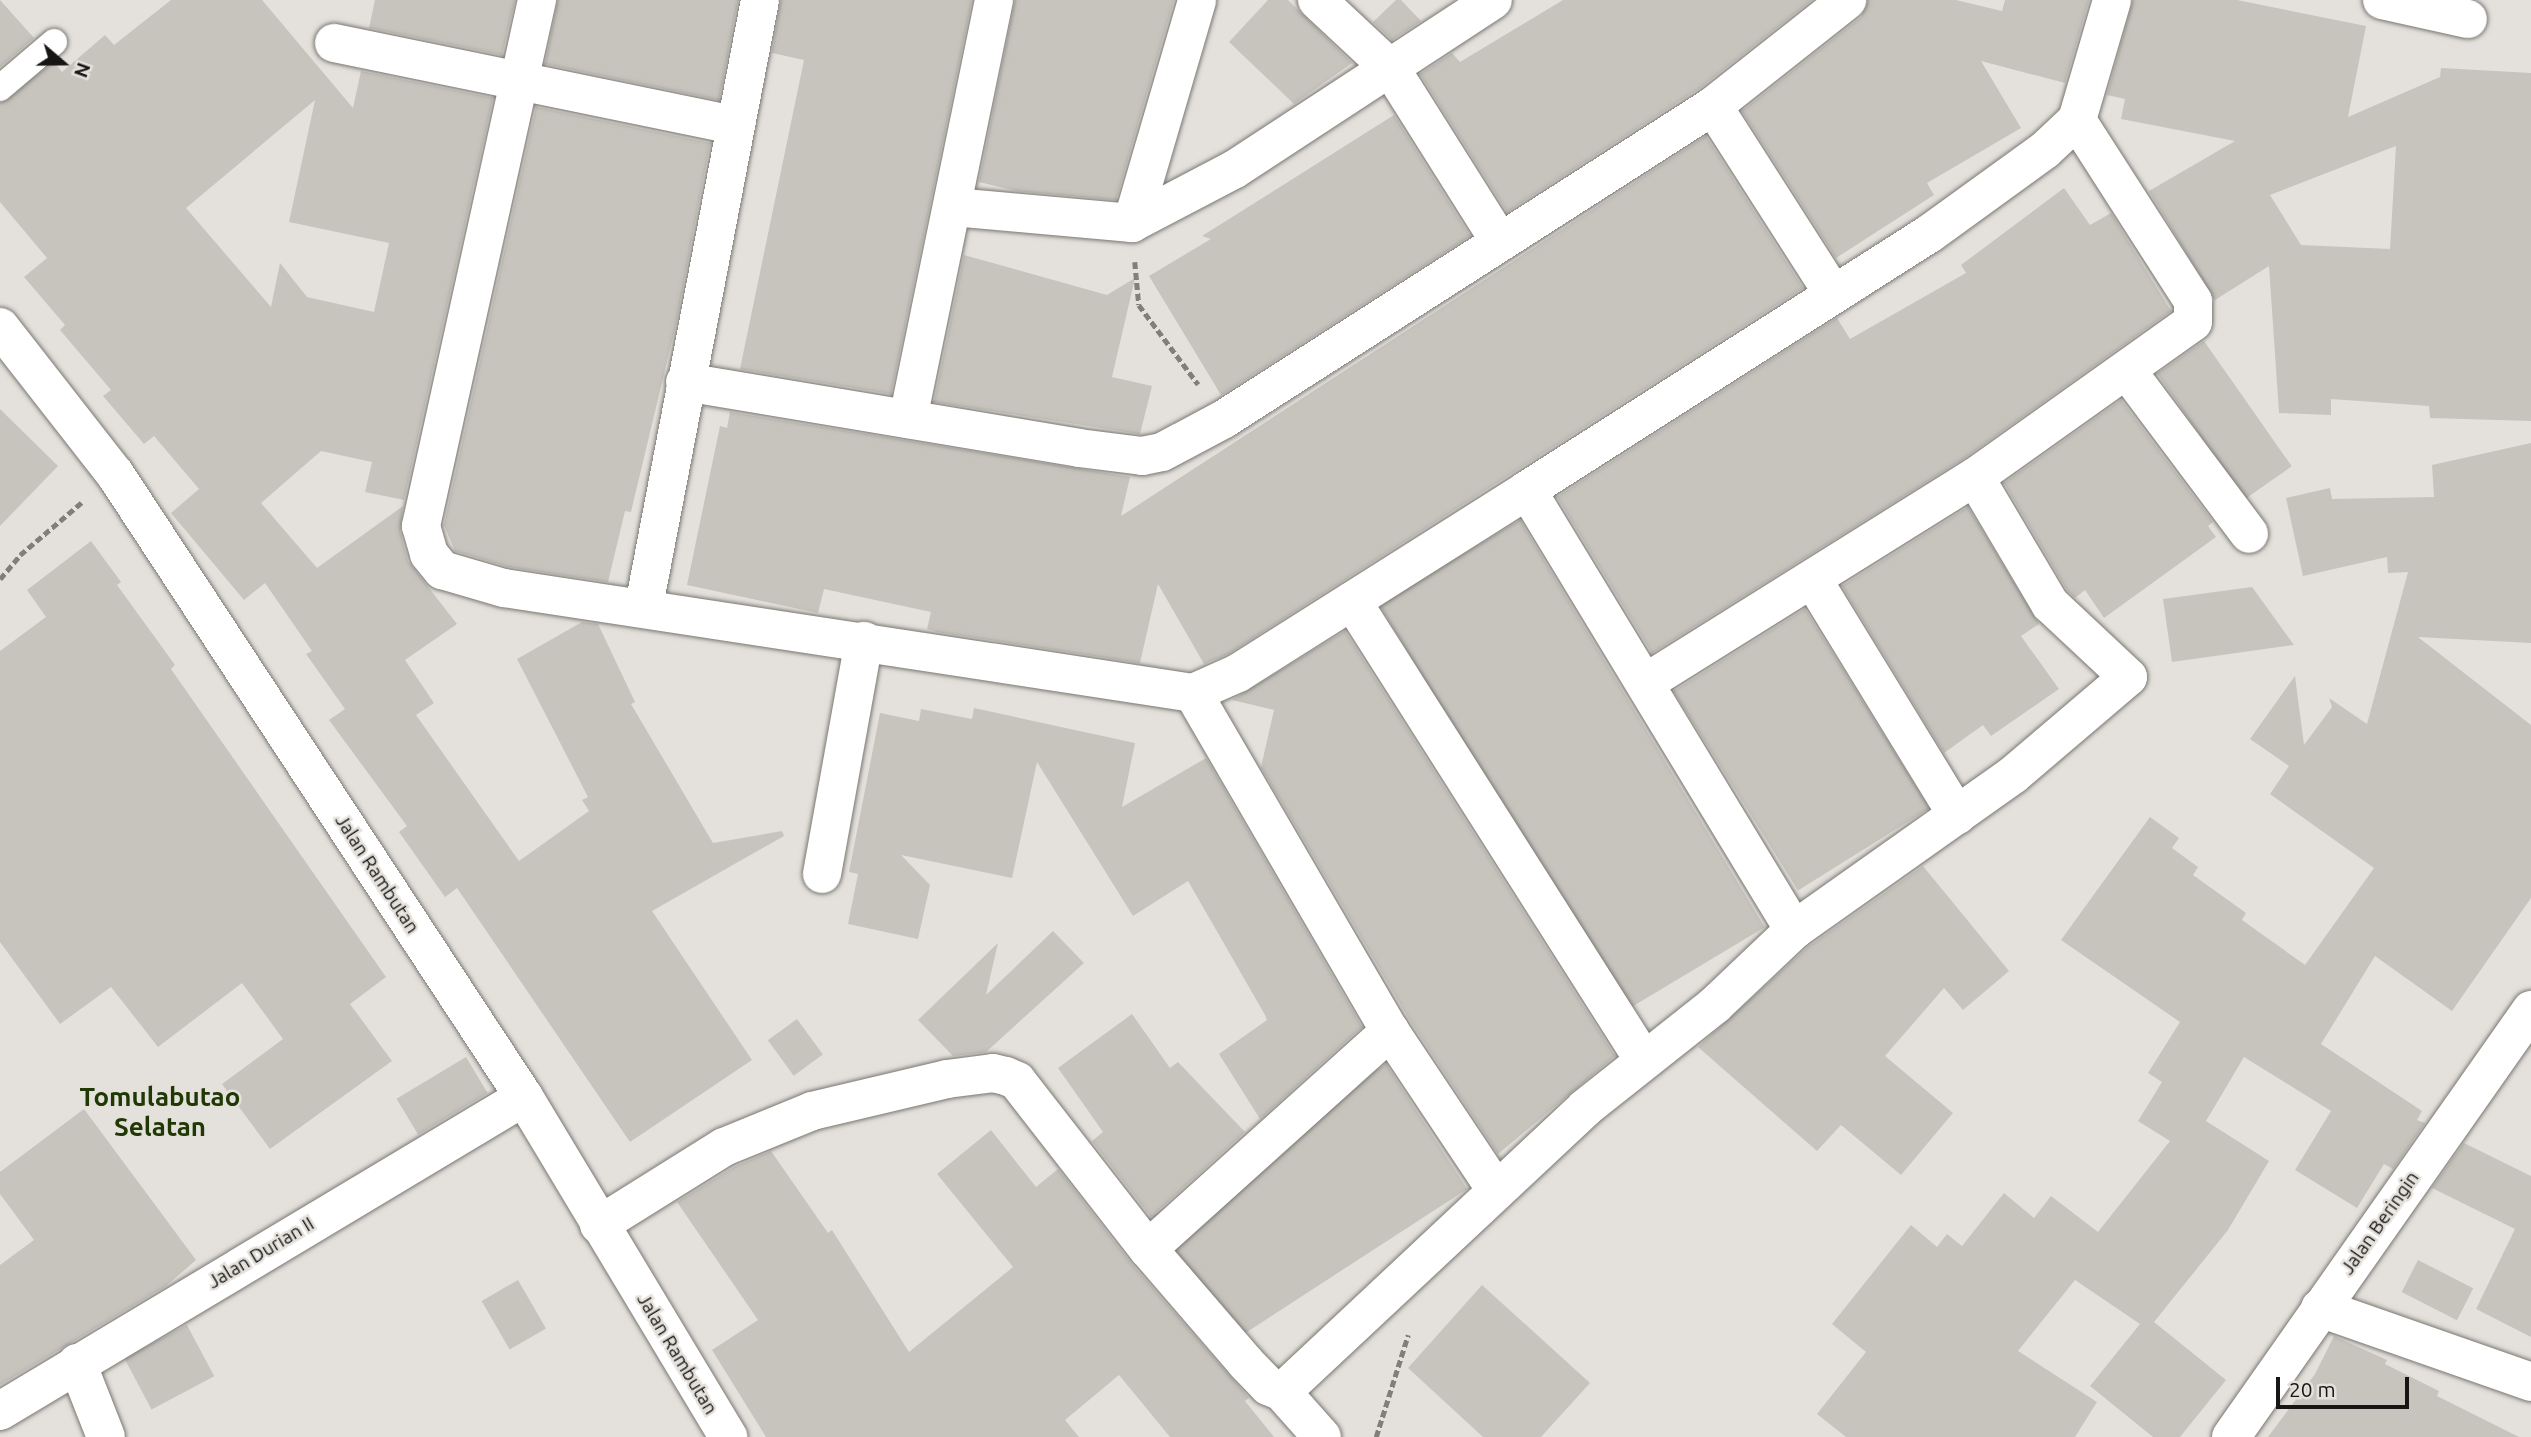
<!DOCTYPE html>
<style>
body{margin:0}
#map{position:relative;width:2531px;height:1437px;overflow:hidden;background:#e4e1dc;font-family:Ubuntu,sans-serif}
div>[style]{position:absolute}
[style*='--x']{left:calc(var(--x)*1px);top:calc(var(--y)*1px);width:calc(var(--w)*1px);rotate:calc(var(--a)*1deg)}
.building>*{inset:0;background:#c7c4be;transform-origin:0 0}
.path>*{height:4.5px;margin-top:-2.25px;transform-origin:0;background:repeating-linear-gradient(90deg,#817f7b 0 7px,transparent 0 10.5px)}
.roads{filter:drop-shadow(0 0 2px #7a7772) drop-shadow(0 0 2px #7a7772)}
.service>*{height:26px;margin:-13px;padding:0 13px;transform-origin:13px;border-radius:13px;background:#fff}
.minor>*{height:38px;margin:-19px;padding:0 19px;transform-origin:19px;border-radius:19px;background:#fff}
.tertiary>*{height:38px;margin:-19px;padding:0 19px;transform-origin:19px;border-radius:19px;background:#fff}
span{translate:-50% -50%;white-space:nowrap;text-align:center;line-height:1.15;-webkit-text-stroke:5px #e4e1dc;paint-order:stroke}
.street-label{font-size:19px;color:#171614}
.district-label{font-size:26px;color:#203804;font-weight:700}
.north{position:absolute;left:28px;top:28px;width:70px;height:70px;-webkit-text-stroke:5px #e4e1dc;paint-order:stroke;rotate:110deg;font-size:19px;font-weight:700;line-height:28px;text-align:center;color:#171614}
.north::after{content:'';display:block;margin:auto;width:24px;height:32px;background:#171614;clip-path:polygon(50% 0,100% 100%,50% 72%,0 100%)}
.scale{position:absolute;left:2276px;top:1377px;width:133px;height:32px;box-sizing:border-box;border:4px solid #171614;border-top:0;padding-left:9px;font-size:21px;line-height:24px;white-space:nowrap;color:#171614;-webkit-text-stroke:5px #e4e1dc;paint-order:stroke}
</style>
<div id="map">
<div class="building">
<div style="clip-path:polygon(0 0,34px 38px,0 67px)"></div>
<div style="clip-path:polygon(evenodd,171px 0,262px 0,353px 108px,361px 71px,493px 98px,404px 500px,365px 492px,372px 462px,321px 451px,261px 503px,317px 568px,403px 506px,400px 531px,408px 561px,457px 624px,405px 660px,434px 703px,416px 715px,519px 861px,589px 811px,582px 800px,588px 797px,517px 659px,582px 622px,598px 624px,635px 702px,631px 704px,713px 843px,782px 831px,784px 836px,652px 911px,752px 1060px,630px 1142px,457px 888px,445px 897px,399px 832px,407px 826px,329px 720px,345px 709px,306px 654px,312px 651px,265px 583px,244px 600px,171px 513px,199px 489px,154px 436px,144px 444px,103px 396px,111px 390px,60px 330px,65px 325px,24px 277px,47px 258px,0 202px,0 103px,54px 62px,62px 72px,105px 35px,114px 45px,171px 0,315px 100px,289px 222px,389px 243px,374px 312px,307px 297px,280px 263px,271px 307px,186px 208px,315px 100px)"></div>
<div style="clip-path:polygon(375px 0,515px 0,502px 55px,369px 28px)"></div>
<div style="clip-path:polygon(558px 0,738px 0,719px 100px,545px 64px)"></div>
<div style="clip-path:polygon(781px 0,972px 0,891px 394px,740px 369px,804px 60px,772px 53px)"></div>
<div style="clip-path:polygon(1015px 0,1174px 0,1116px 200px,1016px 191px,979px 182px)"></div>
<div style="clip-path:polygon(1268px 0,1288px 0,1352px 63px,1294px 104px,1229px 42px)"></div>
<div style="clip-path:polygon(1396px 0,1401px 0,1421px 21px,1392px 40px,1373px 22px)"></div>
<div style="clip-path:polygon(1563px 0,1812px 0,1700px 88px,1507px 212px,1420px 74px,1452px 53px,1460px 62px)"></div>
<div style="clip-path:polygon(1868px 0,1956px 0,2002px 11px,2005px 0,2089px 0,2065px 83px,1981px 61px,2021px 128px,1927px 183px,1934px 195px,1836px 258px,1742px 111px,1861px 17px)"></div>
<div style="clip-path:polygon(evenodd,2133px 0,2237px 0,2366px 26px,2348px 117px,2440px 77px,2441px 68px,2531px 73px,2531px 421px,2430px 418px,2429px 406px,2331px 399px,2331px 415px,2279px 413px,2269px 266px,2215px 300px,2149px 191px,2235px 141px,2121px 119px,2125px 99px,2107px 95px,2133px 0,2396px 146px,2390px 249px,2301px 245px,2270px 195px,2396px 146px)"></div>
<div style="clip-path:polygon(536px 107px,710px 143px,676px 324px,631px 512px,625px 511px,608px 582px,509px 567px,455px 551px,444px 525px)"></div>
<div style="clip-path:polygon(1394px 115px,1470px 236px,1221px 395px,1149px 276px,1211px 239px,1202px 236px)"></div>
<div style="clip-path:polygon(1706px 136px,1803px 288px,1228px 654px,1204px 664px,1158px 584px,1140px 663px,937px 632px,927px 629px,931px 612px,824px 589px,818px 613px,687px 585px,720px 426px,727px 428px,730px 412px,1130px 477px,1121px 516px)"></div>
<div style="clip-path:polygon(2064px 188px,2090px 225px,2111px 213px,2171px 311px,1963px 459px,1652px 653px,1557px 497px,1837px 318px,1850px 339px,1966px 273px,1961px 265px)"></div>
<div style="clip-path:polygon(964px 255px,1107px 295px,1135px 278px,1112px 377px,1152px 386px,1140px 434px,934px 402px)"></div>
<div style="left:2204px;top:341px;width:153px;height:57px;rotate:55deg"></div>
<div style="clip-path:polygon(2121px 400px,2213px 522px,2208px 526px,2216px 537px,2104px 618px,2085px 590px,2075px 598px,2067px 590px,2004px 483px)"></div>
<div style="clip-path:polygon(0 409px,58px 466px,0 526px)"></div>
<div style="clip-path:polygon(2531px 443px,2531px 643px,2418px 637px,2531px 725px,2531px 898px,2452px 1011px,2375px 956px,2321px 1044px,2422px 1111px,2417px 1120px,2425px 1123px,2393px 1169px,2384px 1164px,2357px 1208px,2295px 1170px,2331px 1111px,2244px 1057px,2206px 1121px,2269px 1161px,2228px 1230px,2154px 1322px,2226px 1380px,2180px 1437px,2153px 1437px,2090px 1386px,2140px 1324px,2075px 1280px,2018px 1351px,2097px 1402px,2075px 1437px,1846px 1437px,1817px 1414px,1866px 1352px,1832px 1324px,1911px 1225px,1937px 1247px,1947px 1234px,1962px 1246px,2004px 1193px,2034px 1218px,2051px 1196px,2098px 1232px,2170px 1141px,2138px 1121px,2162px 1082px,2148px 1073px,2180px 1022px,2061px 940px,2150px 817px,2179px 838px,2172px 848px,2198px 867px,2193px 875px,2246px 913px,2242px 920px,2305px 965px,2374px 868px,2270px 794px,2289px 766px,2250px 739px,2295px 676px,2304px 745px,2332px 707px,2329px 698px,2367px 724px,2408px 572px,2388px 573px,2387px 557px,2303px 576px,2286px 498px,2330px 488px,2332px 499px,2434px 497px,2432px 465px)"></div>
<div style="clip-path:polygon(1968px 507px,2039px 624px,2021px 636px,2059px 689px,1991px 736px,1983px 725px,1944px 753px,1842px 586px)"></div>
<div style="left:1520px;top:520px;width:475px;height:164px;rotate:59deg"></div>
<div style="clip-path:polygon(91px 541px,121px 582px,117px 585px,175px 665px,171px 669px,386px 977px,350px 1004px,392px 1061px,270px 1149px,222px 1084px,283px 1039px,242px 983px,158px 1047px,111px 987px,60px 1024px,0 942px,0 651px,46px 617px,27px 590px)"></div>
<div style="clip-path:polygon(2252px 587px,2294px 645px,2172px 662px,2163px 599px)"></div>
<div style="left:1805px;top:609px;width:235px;height:155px;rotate:58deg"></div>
<div style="clip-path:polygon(1345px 631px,1615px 1056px,1498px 1154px,1409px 1019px,1261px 767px,1274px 710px,1232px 700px)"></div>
<div style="clip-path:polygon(974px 708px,1135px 743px,1122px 807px,1206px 758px,1362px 1027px,1260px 1119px,1219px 1054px,1267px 1020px,1265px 1015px,1188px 881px,1133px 916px,1037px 762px,1012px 878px,901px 855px,930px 885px,918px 939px,848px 924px,858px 874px,849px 872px,880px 713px,919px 721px,921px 709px,972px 719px)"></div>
<div style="clip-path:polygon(1923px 866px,2009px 971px,1963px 1010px,1944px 988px,1885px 1056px,1953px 1113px,1901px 1175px,1841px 1125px,1817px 1151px,1698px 1047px,1808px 947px)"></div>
<div style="clip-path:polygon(1053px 931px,1084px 963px,986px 1052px,953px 1056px,918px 1020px,998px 943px,986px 995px)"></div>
<div style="clip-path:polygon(1132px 1014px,1170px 1068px,1178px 1062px,1245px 1132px,1151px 1217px,1092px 1141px,1103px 1132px,1058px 1068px)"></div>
<div style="left:797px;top:1019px;width:44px;height:36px;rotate:54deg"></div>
<div style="left:466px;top:1057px;width:42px;height:81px;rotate:59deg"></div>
<div style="left:1386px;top:1064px;width:149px;height:279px;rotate:57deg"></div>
<div style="clip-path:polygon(84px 1109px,196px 1260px,166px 1286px,0 1385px,0 1265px,34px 1240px,0 1194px,0 1172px)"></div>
<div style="clip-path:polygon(991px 1130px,1036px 1187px,1058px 1169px,1131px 1263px,1249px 1398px,1245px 1401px,1274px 1437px,1170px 1437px,1119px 1375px,1065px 1420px,1079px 1437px,766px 1437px,712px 1350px,758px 1320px,677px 1202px,734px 1167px,771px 1151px,828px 1233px,832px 1230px,909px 1352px,1013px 1267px,937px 1174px)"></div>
<div style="clip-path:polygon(2464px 1143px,2531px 1176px,2531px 1337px,2476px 1309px,2515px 1229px,2432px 1188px)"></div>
<div style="left:2418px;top:1260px;width:62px;height:36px;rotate:27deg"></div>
<div style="left:518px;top:1280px;width:56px;height:42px;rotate:60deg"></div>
<div style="clip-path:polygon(1482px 1285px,1590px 1383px,1541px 1437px,1483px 1437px,1408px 1368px)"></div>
<div style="left:187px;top:1325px;width:58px;height:71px;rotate:62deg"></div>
<div style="clip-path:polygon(2334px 1336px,2387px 1360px,2385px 1364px,2439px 1391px,2437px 1396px,2519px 1437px,2268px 1437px,2315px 1374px)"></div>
</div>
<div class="path">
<div style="--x:1135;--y:262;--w:43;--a:84.7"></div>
<div style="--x:1139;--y:305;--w:99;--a:53.2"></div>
<div style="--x:0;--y:579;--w:31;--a:-50"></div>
<div style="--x:20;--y:555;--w:82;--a:-40.5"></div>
<div style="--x:1376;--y:1437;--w:107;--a:-72.6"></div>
</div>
<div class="roads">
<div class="service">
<div style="--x:0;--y:88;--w:71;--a:-40.4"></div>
</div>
<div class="minor">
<div style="--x:537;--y:0;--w:539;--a:102.44"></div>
<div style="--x:421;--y:526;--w:29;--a:74"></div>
<div style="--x:429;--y:554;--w:21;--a:51"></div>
<div style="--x:442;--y:570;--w:65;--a:16.2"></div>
<div style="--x:504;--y:588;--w:697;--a:8.66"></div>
<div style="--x:1193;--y:693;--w:49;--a:-24"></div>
<div style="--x:1238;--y:673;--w:342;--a:-32.3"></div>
<div style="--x:1527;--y:490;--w:477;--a:-32.5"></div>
<div style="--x:1929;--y:234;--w:143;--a:-35.9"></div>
<div style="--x:2045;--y:150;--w:44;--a:-43.2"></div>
<div style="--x:2077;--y:120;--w:125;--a:-73.7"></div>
<div style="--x:1317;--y:0;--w:101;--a:43"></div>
<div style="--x:1391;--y:69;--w:204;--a:57.8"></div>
<div style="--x:2382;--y:0;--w:88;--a:12.5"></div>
<div style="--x:334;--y:43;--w:407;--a:11.6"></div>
<div style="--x:1713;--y:106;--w:223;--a:57.4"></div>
<div style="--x:953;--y:207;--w:180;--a:5.1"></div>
<div style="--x:1132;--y:223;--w:116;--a:-27.7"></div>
<div style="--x:1235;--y:169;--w:308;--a:-33.2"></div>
<div style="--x:1132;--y:223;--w:232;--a:-73.7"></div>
<div style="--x:2128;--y:372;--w:202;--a:53.2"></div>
<div style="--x:685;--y:382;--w:399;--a:9.5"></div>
<div style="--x:1079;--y:448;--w:64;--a:7.2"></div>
<div style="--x:1142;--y:456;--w:20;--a:-11"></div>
<div style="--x:1162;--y:452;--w:70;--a:-28"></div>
<div style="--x:1224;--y:419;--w:581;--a:-32.62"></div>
<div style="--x:1713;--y:106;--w:171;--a:-38.3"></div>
<div style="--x:908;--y:419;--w:428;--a:-78.4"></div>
<div style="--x:1527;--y:490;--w:515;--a:58.75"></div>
<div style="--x:1813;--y:580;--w:276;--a:58.5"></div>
<div style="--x:1352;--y:601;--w:543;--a:57.57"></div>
<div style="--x:644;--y:606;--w:617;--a:-79.16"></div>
<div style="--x:1645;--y:683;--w:389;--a:-32"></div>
<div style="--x:1975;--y:477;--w:267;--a:-35.4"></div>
<div style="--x:2193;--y:322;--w:21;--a:-90"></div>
<div style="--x:2193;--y:301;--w:215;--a:-122.7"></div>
<div style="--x:1193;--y:693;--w:391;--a:59.8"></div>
<div style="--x:1390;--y:1031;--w:191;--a:56.3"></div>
<div style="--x:822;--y:874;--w:237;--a:-79.8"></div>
<div style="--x:599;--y:1225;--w:147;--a:-32"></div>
<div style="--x:724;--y:1147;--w:95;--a:-22.2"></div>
<div style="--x:812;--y:1111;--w:139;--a:-13.3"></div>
<div style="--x:947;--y:1079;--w:46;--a:-7.4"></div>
<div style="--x:993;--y:1073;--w:13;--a:13"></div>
<div style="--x:1006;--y:1076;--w:12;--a:24"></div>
<div style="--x:1017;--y:1081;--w:213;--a:52.1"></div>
<div style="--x:1148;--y:1249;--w:150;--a:49.3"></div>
<div style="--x:1246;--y:1363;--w:32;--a:46"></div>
<div style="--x:1268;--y:1386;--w:15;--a:23"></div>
<div style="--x:1282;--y:1392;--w:415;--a:-43.1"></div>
<div style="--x:1585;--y:1108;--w:166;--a:-38.4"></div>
<div style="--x:1715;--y:1005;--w:109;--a:-43.5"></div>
<div style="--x:1794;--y:930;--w:268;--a:-35.3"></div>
<div style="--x:2013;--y:775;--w:151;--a:-40.4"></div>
<div style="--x:2128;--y:677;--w:107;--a:-136.9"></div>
<div style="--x:2050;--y:604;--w:147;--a:-120.6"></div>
<div style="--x:1148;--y:1249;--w:326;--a:-42"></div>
<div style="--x:2320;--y:1308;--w:224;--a:19.3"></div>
<div style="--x:77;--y:1363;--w:79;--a:68.6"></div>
<div style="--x:1282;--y:1392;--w:60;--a:48.4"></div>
<div style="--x:0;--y:1411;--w:611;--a:-30.93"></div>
</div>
<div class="tertiary">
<div style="--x:0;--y:327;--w:187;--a:52"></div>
<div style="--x:115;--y:474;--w:745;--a:56.72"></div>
<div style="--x:524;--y:1097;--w:397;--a:59"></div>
<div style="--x:2231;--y:1437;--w:522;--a:-54.91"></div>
</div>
</div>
<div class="street-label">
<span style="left:377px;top:874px;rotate:57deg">Jalan Rambutan</span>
<span style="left:2380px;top:1223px;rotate:-55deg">Jalan Beringin</span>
<span style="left:261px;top:1253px;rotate:-31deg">Jalan Durian II</span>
<span style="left:677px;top:1354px;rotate:59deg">Jalan Rambutan</span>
</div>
<div class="district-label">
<span style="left:160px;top:1112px">Tomulabutao<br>Selatan</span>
</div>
<div class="north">N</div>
<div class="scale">20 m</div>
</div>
